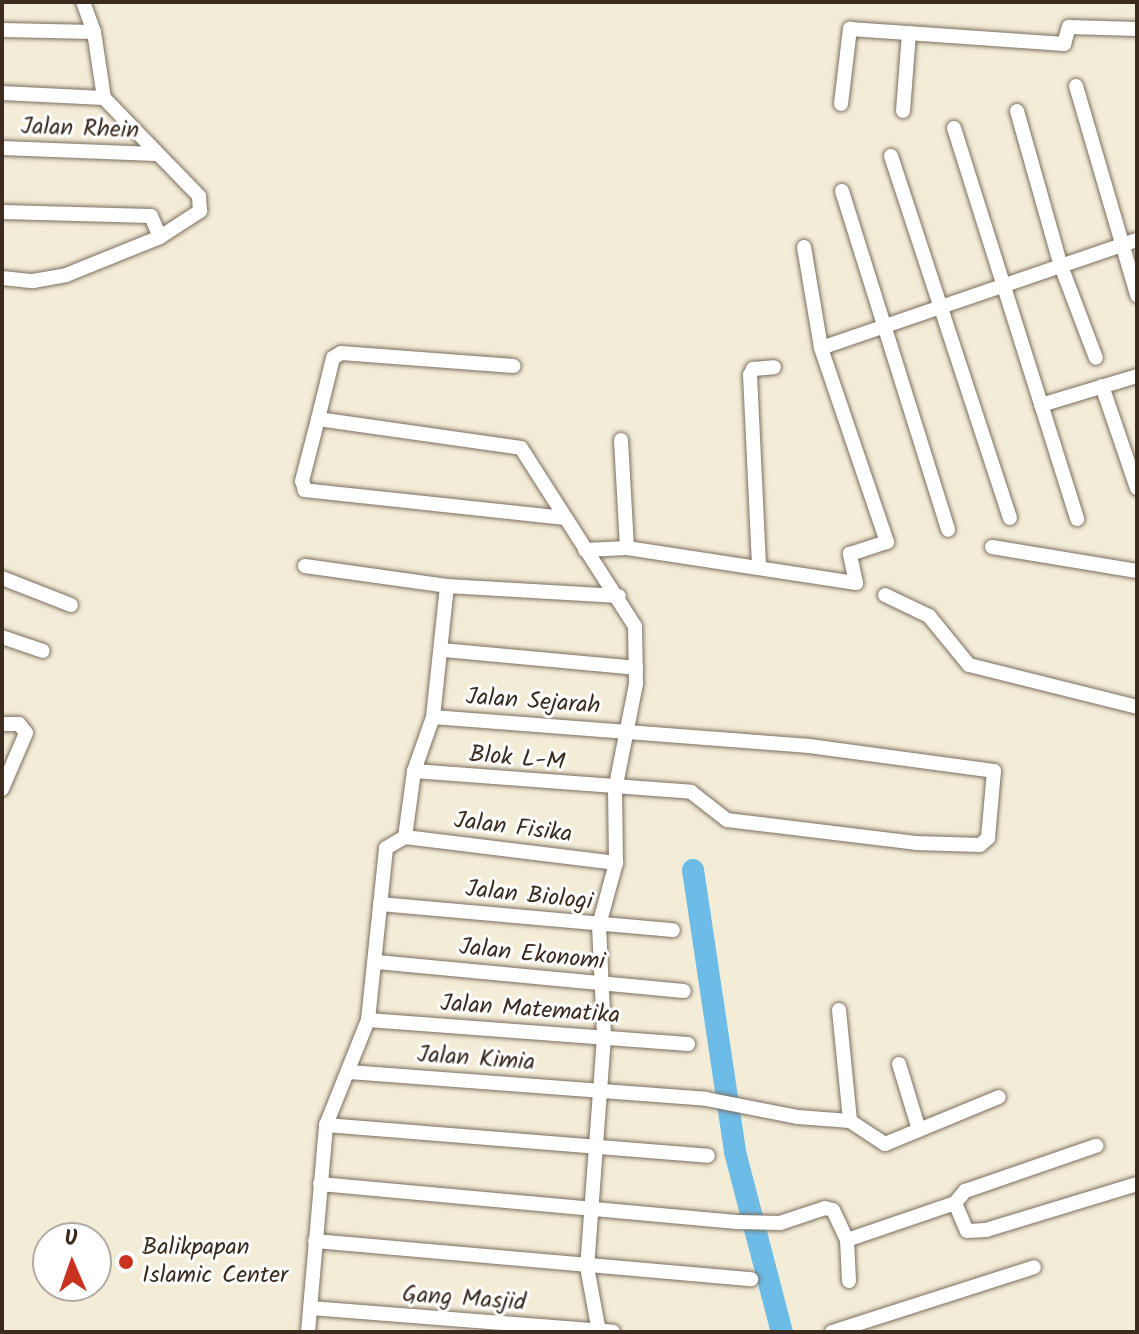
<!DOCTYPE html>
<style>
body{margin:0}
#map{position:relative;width:1139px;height:1334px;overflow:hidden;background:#f3ecd7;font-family:Kalam,sans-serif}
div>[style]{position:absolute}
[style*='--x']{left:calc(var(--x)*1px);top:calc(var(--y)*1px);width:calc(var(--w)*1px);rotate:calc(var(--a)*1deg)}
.river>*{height:22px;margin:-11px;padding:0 11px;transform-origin:11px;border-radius:11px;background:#6dbbe7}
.roads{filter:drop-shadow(0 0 2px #7b6e5f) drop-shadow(0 0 2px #7b6e5f)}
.street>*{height:14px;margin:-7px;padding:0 7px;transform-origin:7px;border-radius:7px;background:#fff}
.dots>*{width:22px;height:22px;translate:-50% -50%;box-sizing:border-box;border:4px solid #fff;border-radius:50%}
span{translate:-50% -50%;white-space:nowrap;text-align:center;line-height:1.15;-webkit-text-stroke:6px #fff;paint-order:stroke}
.street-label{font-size:24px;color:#3b2a1e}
.poi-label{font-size:24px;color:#3b2a1e}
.left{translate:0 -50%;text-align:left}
.frame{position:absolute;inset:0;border:4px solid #3b2a1e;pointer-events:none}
.north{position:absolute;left:32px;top:1222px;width:80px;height:80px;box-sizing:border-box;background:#fff;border:2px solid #b1aaa5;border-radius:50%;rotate:358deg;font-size:22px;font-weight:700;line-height:32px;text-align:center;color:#3b2a1e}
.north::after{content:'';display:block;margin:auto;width:28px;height:36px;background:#c8321e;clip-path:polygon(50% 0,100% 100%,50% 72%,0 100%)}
</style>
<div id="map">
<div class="river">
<div style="--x:693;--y:870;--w:285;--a:81.5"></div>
<div style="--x:735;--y:1152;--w:186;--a:75.4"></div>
</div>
<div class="roads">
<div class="street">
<div style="--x:2;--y:30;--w:92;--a:1.2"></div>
<div style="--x:1076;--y:86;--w:218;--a:73.7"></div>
<div style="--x:2;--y:93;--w:102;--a:2.8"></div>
<div style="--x:841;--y:104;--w:76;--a:-83.2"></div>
<div style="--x:850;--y:29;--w:215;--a:4"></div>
<div style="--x:1064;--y:44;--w:18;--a:-74"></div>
<div style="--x:1069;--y:27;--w:68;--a:1.7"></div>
<div style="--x:903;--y:111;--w:78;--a:-85.6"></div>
<div style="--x:1017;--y:111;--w:161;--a:74.2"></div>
<div style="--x:1061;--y:266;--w:98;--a:69.2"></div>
<div style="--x:954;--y:128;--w:410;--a:72.5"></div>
<div style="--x:2;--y:148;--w:154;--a:2.2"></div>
<div style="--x:891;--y:156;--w:381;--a:71.8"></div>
<div style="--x:842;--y:191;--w:355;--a:72.6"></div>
<div style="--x:2;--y:212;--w:149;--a:1.5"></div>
<div style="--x:151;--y:216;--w:23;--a:67"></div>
<div style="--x:804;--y:247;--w:102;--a:80.4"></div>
<div style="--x:821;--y:348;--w:334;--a:-18.9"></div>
<div style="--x:2;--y:278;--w:31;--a:6"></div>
<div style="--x:33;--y:281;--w:34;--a:-10"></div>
<div style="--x:66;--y:275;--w:101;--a:-22"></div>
<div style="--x:160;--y:237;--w:48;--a:-33"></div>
<div style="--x:200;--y:211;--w:15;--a:-94"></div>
<div style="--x:199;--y:196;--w:136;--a:-134.1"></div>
<div style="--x:104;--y:98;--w:67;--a:-98.6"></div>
<div style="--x:94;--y:32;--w:32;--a:-110"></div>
<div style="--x:1102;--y:386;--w:108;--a:71.1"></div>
<div style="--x:1041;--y:405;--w:100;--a:-16.8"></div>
<div style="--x:318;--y:419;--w:63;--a:-76.2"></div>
<div style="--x:333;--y:358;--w:9;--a:-32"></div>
<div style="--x:341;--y:353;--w:173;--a:4.3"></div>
<div style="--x:621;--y:440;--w:108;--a:86.8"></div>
<div style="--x:565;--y:518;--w:262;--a:-173.9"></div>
<div style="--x:305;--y:490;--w:9;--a:-108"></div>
<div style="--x:302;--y:481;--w:64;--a:-75.5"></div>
<div style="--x:318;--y:419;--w:205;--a:8.1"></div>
<div style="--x:521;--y:448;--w:211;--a:57.4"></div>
<div style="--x:635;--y:626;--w:58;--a:89"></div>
<div style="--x:636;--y:684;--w:108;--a:101.2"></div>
<div style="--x:615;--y:790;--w:73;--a:89.2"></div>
<div style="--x:616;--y:863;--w:64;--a:105.3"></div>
<div style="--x:599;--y:925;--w:112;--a:87.4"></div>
<div style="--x:604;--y:1037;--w:231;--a:94.2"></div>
<div style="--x:587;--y:1267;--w:66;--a:79.5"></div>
<div style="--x:992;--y:547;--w:147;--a:9.4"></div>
<div style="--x:585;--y:550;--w:42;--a:-2.7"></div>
<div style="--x:627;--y:548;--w:232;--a:8.7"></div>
<div style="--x:856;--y:583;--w:30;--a:-102"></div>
<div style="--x:850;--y:554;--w:39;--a:-18"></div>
<div style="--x:887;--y:542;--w:205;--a:-108.8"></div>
<div style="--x:759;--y:565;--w:190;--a:-92.7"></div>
<div style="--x:750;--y:375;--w:7;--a:-63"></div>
<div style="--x:753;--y:369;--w:21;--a:-5"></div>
<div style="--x:305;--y:566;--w:143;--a:8"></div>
<div style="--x:447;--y:586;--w:172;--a:3.3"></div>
<div style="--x:2;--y:578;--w:74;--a:21.4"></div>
<div style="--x:885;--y:595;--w:49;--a:25.5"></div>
<div style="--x:929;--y:616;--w:63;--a:50.8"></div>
<div style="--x:969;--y:665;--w:173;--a:14"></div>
<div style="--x:2;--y:637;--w:43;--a:18.9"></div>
<div style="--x:443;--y:650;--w:194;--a:5.3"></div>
<div style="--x:2;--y:724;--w:17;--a:0"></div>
<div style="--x:19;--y:724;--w:11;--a:52"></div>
<div style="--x:26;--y:733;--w:61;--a:113.2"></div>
<div style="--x:414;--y:771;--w:278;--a:4.3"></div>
<div style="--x:691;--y:792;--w:46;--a:37.9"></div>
<div style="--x:727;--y:820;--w:190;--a:6.9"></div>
<div style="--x:916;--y:843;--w:64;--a:1.8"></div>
<div style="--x:980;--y:845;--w:11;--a:-41"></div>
<div style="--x:988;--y:838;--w:67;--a:-84.9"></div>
<div style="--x:994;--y:771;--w:187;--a:-172.3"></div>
<div style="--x:809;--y:746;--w:377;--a:-175.6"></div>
<div style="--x:405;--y:837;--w:213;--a:7"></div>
<div style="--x:380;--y:904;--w:294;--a:5.1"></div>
<div style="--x:377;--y:962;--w:308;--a:5.4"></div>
<div style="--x:839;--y:1010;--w:112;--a:84.3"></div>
<div style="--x:368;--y:1020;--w:321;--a:4.3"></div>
<div style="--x:899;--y:1064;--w:69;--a:73.1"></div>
<div style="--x:349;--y:1072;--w:358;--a:4.3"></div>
<div style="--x:706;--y:1099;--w:94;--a:11.1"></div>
<div style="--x:798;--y:1117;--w:52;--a:4.4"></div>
<div style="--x:850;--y:1121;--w:42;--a:33.3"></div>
<div style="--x:885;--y:1144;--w:123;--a:-22.4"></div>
<div style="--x:326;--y:1125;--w:383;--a:4.6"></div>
<div style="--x:320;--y:1184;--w:421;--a:5.2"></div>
<div style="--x:739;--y:1222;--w:41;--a:1.4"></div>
<div style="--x:780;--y:1223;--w:47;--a:-18.4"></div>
<div style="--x:825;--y:1208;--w:8;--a:14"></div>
<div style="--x:833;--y:1210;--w:33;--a:65"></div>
<div style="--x:847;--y:1240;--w:41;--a:87.2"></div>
<div style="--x:955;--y:1203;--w:16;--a:-50"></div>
<div style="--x:965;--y:1191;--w:139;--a:-19"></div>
<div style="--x:847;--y:1240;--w:114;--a:-18.9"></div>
<div style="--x:955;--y:1203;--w:30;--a:67"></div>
<div style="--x:967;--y:1231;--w:19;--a:-3"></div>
<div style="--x:986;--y:1230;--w:158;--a:-16.9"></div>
<div style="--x:315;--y:1241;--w:438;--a:5"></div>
<div style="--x:311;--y:1308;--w:303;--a:4.5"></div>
<div style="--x:308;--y:1332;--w:208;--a:-85"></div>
<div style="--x:326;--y:1125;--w:113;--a:-68.2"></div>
<div style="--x:368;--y:1020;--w:173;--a:-84"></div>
<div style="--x:386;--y:848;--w:22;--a:-30"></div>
<div style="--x:405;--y:837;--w:67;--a:-82.2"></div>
<div style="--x:414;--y:771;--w:57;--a:-70.6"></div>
<div style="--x:433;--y:717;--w:132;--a:-83.9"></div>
<div style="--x:832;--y:1332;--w:212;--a:-17.8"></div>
</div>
</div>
<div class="dots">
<div style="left:126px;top:1262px;background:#c8321e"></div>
</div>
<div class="street-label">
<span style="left:80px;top:129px;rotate:2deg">Jalan Rhein</span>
<span style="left:533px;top:702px;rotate:4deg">Jalan Sejarah</span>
<span style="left:517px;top:759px;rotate:5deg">Blok L-M</span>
<span style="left:513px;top:828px;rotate:7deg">Jalan Fisika</span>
<span style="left:529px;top:896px;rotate:6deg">Jalan Biologi</span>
<span style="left:532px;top:955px;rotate:6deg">Jalan Ekonomi</span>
<span style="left:530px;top:1010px;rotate:4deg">Jalan Matematika</span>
<span style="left:476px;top:1059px;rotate:4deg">Jalan Kimia</span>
<span style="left:464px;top:1299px;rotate:4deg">Gang Masjid</span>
</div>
<div class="poi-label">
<span class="left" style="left:142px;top:1262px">Balikpapan<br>Islamic Center</span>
</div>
<div class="frame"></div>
<div class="north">U</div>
</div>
